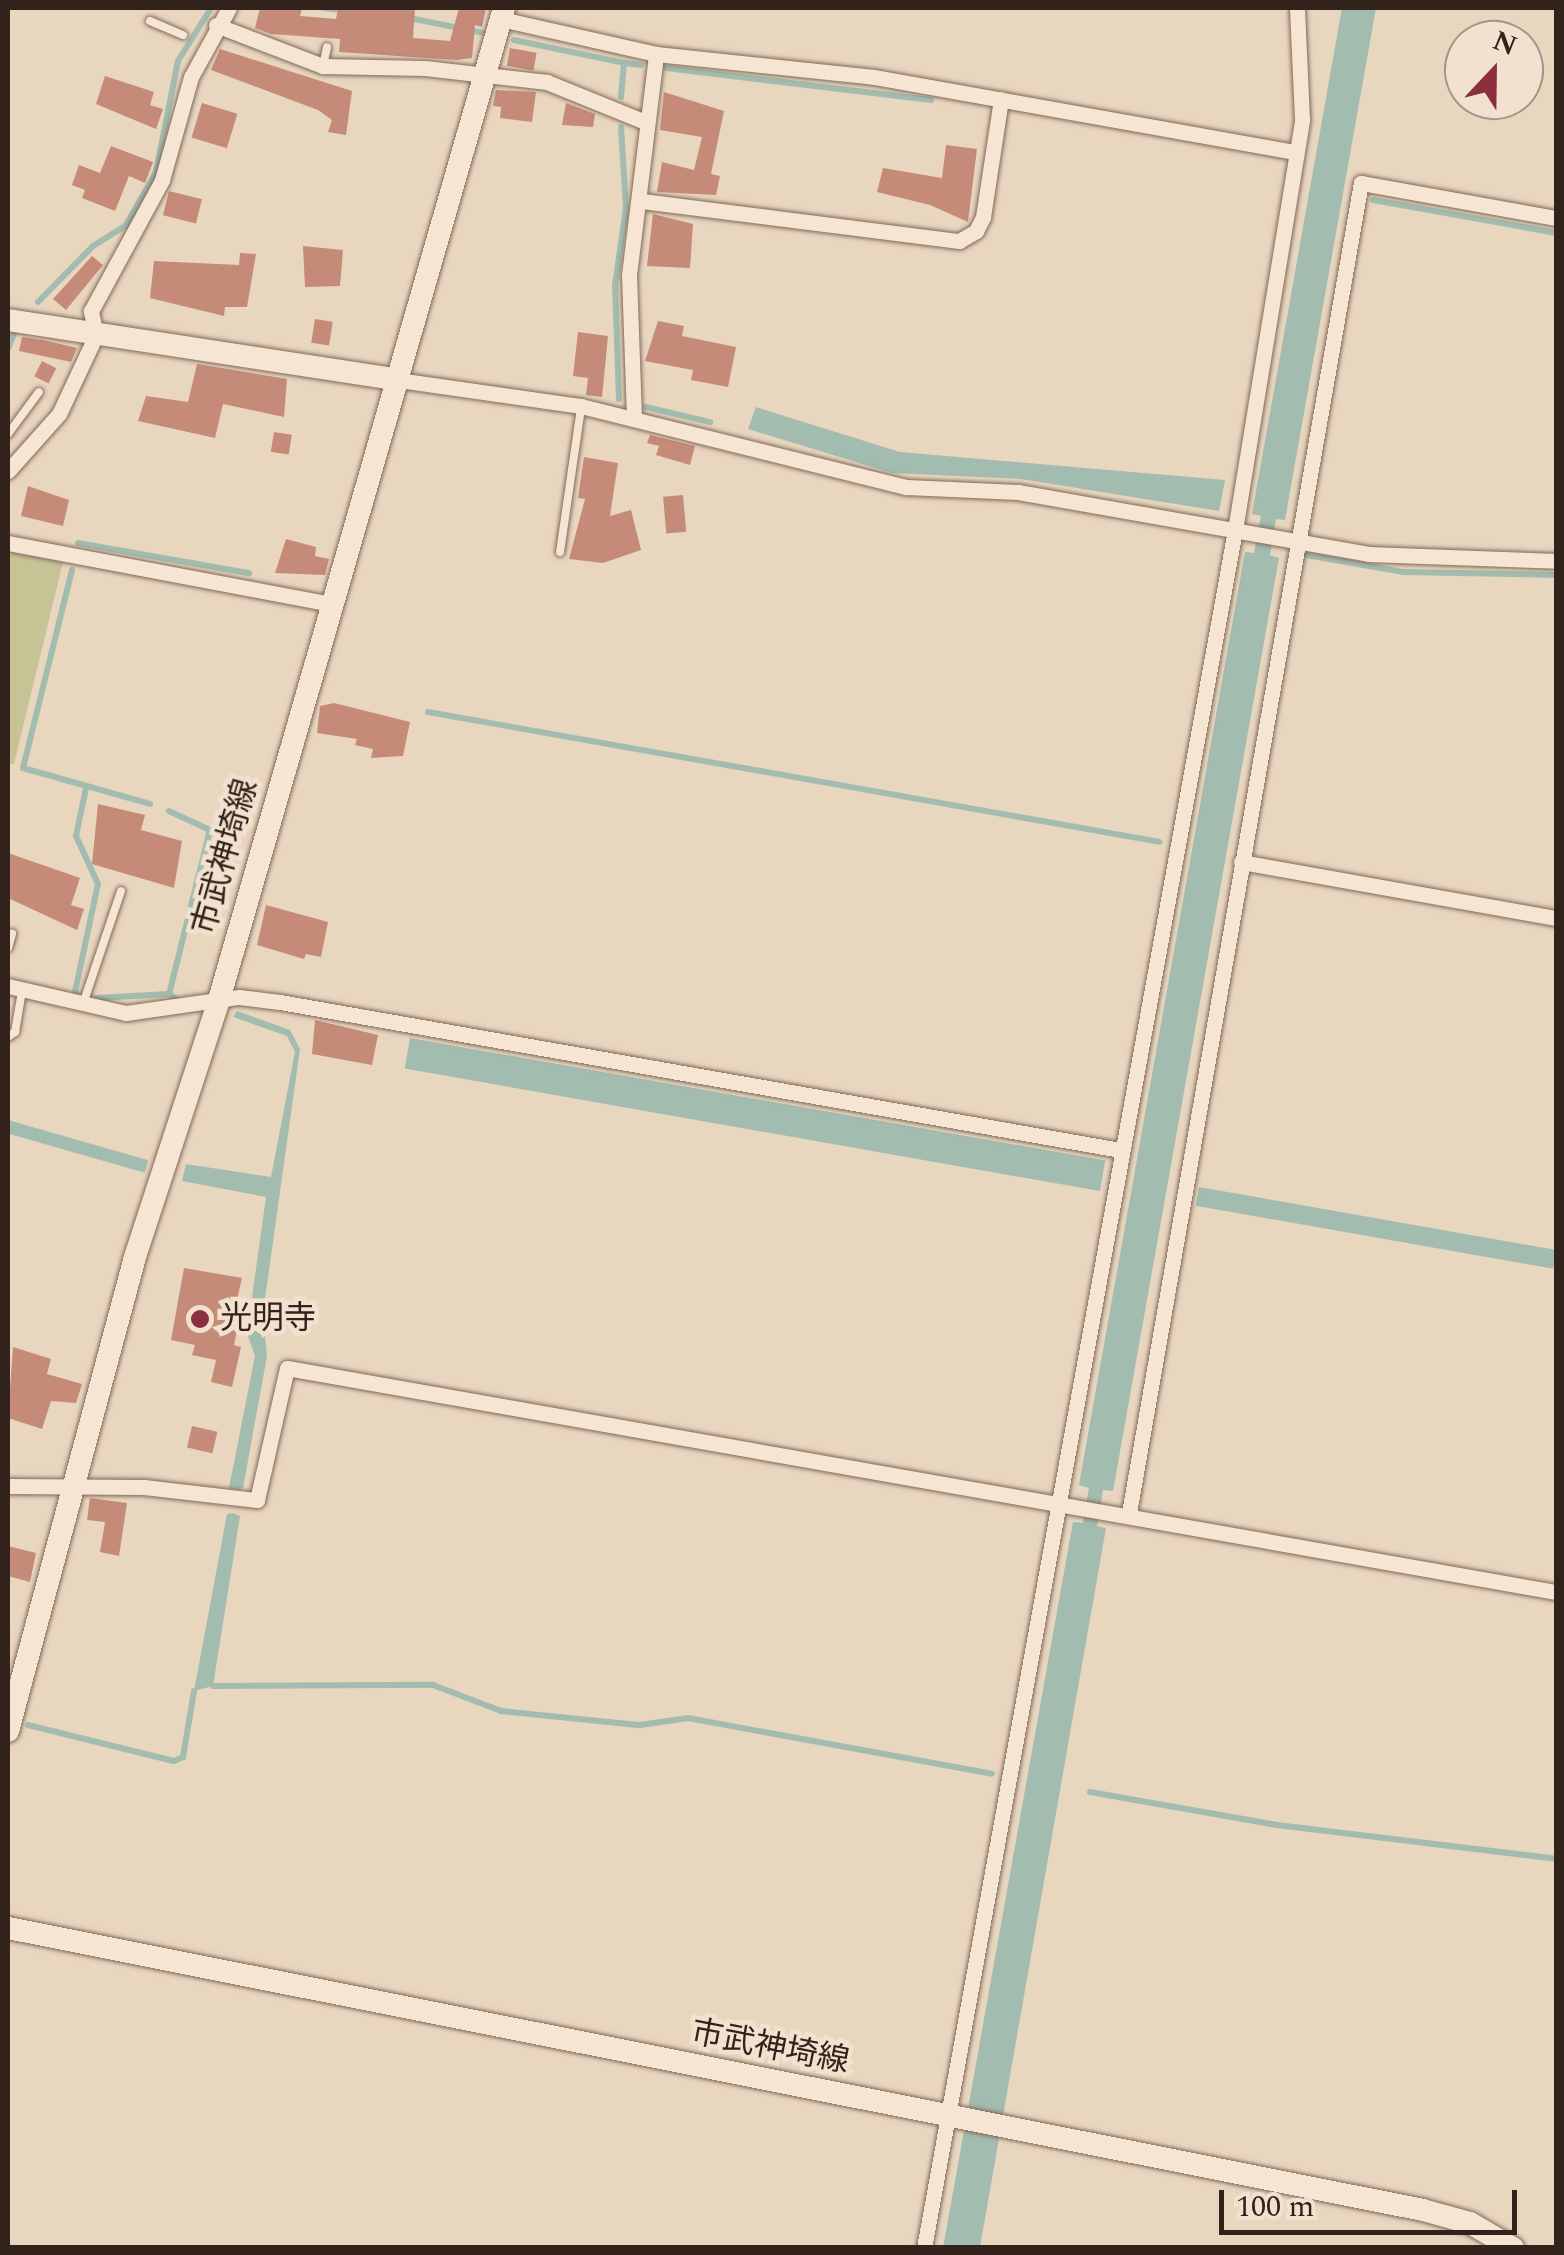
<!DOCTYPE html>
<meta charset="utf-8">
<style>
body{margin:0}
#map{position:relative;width:1564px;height:2255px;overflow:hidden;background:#e9d6bf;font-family:Spectral,"Noto Sans JP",serif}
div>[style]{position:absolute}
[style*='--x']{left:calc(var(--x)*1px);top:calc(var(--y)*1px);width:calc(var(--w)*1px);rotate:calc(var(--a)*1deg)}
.green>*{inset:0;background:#c6c495}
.water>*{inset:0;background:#a2bcb0;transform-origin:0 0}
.stream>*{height:6px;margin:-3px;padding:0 3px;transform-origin:3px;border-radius:3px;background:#a2bcb0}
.building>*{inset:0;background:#c58b78;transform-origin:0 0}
.roads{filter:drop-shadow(0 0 2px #816859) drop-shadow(0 0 2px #816859)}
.lane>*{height:8px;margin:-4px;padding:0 4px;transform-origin:4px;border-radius:4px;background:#f5e5d2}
.street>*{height:15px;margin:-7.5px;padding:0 7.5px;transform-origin:7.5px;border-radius:7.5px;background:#f5e5d2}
.secondary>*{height:22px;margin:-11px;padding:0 11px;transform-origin:11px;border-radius:11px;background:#f5e5d2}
.dots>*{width:28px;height:28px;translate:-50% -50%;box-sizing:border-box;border:5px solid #f2e1ce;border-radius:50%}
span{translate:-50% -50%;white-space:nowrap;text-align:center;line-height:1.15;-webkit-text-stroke:9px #f2e1ce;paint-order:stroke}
.street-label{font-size:32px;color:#31231c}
.poi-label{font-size:32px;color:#31231c}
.left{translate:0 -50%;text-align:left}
.frame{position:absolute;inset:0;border:10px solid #31231c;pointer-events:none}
.north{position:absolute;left:1444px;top:20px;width:100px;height:100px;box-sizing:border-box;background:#f2e1ce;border:2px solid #a59587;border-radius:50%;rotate:22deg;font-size:28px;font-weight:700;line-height:40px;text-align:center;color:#31231c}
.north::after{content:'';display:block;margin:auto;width:35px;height:45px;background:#8b2e3e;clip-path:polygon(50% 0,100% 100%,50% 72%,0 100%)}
.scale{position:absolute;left:1219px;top:2190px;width:298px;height:45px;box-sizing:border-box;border:5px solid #31231c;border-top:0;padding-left:12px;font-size:30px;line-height:35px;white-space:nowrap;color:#31231c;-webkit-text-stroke:8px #f2e1ce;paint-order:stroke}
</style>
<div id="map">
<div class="green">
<div style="clip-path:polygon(8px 552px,63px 562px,14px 764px,8px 764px)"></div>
</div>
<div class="water">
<div style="clip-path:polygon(1342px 8px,1376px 8px,1285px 520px,1276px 519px,1270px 555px,1279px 558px,1113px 1491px,1103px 1490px,1097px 1526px,1106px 1528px,980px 2247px,943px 2248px,1073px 1522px,1083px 1523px,1089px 1488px,1079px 1485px,1245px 552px,1254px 553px,1261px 516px,1252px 514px)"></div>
<div style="clip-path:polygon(756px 407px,900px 452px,1225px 480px,1219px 511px,1021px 479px,892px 473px,748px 429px)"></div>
<div style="clip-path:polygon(237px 1011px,290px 1030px,300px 1049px,263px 1313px,267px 1356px,243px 1488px,237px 1490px,229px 1488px,255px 1356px,247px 1333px,266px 1197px,182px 1181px,186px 1164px,271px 1177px,295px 1052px,287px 1036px,233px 1017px)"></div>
<div style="left:410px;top:1038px;width:706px;height:31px;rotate:10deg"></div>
<div style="left:8px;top:1120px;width:146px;height:13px;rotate:16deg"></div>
<div style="left:1199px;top:1187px;width:363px;height:19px;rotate:10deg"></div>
<div style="clip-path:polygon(233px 1513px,240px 1516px,213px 1686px,194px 1691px,227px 1514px)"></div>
</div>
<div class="stream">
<div style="--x:323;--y:8;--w:19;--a:6"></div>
<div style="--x:409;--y:18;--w:76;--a:11.3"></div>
<div style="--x:514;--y:40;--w:112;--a:11.8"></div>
<div style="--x:624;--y:63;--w:34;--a:95"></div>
<div style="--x:624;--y:63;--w:17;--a:7"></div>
<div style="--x:666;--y:68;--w:267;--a:6.9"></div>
<div style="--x:1373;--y:200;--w:186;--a:10.2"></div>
<div style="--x:38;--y:302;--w:78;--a:-45.5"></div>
<div style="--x:93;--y:246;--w:39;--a:-32"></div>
<div style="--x:126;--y:225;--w:61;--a:-60.5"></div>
<div style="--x:156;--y:172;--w:113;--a:-78.8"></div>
<div style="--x:178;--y:61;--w:62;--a:-58.1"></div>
<div style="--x:8;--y:349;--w:17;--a:-69"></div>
<div style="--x:619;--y:399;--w:114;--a:-92"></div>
<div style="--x:615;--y:285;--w:78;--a:-81.9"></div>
<div style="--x:626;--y:208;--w:81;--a:-93.5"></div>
<div style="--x:646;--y:407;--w:66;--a:13.2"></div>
<div style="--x:78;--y:543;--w:174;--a:10"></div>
<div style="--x:1306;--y:555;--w:98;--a:9.9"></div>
<div style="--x:1403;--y:572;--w:153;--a:1.1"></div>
<div style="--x:72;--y:570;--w:204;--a:103.9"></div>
<div style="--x:23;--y:768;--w:132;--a:15.8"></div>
<div style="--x:428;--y:712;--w:743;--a:10.07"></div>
<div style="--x:169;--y:811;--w:45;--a:24.9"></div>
<div style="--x:210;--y:830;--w:169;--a:104"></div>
<div style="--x:169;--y:994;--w:10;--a:37"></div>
<div style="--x:75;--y:992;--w:110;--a:-78"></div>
<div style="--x:98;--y:884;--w:53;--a:-114.6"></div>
<div style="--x:76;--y:836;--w:49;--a:-78.2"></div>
<div style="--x:97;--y:998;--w:72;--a:-3.2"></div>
<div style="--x:213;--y:1686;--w:220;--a:-0.3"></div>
<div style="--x:433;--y:1685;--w:73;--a:20.9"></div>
<div style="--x:501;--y:1711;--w:140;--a:5.8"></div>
<div style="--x:640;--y:1725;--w:49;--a:-8.3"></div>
<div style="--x:688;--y:1718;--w:309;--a:10.4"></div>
<div style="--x:28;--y:1725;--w:150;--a:13.9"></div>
<div style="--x:174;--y:1761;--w:10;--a:-24"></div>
<div style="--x:183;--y:1757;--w:67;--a:-80.5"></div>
<div style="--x:1090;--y:1792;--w:190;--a:10"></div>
<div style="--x:1277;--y:1825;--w:281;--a:6.9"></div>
</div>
<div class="building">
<div style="clip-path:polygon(260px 8px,302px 8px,300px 16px,336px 19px,338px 8px,415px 8px,413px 38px,450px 41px,459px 8px,486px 8px,482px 27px,475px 25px,472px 58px,457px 60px,339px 52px,340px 39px,271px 34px,255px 28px)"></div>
<div style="left:510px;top:48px;width:27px;height:18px;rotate:10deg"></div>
<div style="clip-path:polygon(220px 49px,352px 91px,346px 135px,328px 132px,332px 120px,318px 110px,211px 70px)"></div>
<div style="clip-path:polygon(105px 76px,154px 92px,150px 105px,163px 109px,156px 129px,96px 104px)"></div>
<div style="clip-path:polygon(496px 90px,536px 92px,532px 122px,500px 118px,501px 107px,493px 106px)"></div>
<div style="clip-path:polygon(664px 92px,724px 111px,711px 174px,720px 176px,716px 195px,657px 192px,662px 162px,694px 170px,702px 137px,660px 130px)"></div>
<div style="left:202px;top:103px;width:37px;height:36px;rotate:17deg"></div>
<div style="clip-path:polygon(566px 103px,595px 114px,593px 127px,562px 125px)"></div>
<div style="clip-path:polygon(946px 145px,977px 149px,968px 222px,930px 205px,877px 192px,883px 168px,942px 178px)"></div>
<div style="clip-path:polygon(111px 146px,153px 162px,145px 183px,129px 176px,115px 211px,82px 198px,85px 190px,72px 185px,79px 165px,100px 173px)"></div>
<div style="left:169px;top:191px;width:34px;height:25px;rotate:14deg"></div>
<div style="clip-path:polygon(653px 214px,693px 224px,690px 268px,647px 266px)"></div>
<div style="clip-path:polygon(303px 246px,343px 250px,340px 286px,305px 287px)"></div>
<div style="clip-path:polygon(240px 253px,256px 254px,247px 307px,225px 307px,224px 316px,150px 298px,154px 261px,239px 265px)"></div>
<div style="clip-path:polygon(92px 256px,103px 265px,66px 310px,53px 299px)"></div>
<div style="left:315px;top:319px;width:18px;height:24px;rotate:9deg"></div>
<div style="clip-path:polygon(658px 321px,684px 326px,682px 336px,736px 347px,728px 387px,691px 380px,693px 370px,645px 361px)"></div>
<div style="clip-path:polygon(578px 332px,608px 336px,602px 397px,586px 395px,588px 378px,573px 376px)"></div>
<div style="clip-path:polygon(22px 337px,43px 340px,77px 348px,71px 362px,19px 351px)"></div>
<div style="left:42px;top:361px;width:16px;height:17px;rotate:27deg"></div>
<div style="clip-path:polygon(197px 364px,287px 379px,284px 417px,223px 404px,215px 438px,138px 421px,146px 396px,188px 402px)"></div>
<div style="left:274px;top:432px;width:18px;height:20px;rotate:9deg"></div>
<div style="clip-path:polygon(650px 435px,695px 446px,690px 465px,656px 455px,659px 446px,647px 443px)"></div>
<div style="clip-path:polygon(584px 457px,618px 463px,610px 516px,631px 510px,641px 550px,603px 563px,569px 559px,585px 499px,578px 498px)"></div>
<div style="clip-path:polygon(28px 486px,69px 500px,63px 526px,21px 516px)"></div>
<div style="left:683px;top:495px;width:37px;height:20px;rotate:85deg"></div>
<div style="clip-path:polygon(286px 539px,316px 547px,315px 556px,329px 559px,325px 575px,275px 573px)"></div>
<div style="clip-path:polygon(334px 703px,410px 722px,403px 756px,371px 758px,373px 749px,355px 745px,357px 739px,317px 733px,320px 706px)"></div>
<div style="clip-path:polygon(98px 804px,145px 815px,141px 830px,182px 841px,174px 888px,92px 864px)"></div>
<div style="clip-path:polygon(8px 853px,80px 878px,71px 905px,84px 909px,77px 930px,8px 898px)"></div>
<div style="clip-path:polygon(266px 905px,328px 922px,321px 957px,306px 954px,304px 959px,257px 945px)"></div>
<div style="clip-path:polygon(315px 1020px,378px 1035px,372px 1065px,312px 1054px)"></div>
<div style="clip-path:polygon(184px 1268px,242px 1278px,230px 1330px,237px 1331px,234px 1345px,241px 1347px,232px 1387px,211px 1382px,216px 1360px,192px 1355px,195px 1345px,171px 1340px)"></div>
<div style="clip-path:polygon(13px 1347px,51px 1359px,47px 1374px,82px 1384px,76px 1403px,51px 1401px,42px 1429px,8px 1418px)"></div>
<div style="left:192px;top:1426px;width:26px;height:22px;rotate:13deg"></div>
<div style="clip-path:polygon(90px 1498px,127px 1503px,119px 1556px,100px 1552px,105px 1522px,87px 1520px)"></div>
<div style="clip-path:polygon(8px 1546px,36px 1553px,30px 1582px,8px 1576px)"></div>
</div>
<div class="roads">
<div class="lane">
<div style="--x:150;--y:21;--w:36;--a:23"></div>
<div style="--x:323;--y:66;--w:19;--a:-78"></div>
<div style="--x:8;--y:434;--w:52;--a:-53.6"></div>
<div style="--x:560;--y:552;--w:146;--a:-81.7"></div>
<div style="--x:8;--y:948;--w:15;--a:-74"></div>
<div style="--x:83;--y:1004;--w:119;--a:-71.4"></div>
<div style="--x:8;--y:1037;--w:9;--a:-36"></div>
<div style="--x:15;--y:1032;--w:42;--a:-80.3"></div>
</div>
<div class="street">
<div style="--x:501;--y:19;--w:159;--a:12.7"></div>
<div style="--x:656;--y:54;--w:219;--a:6"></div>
<div style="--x:874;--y:77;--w:429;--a:10.1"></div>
<div style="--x:216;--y:25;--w:115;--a:21"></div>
<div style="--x:323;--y:66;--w:102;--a:1.1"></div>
<div style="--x:425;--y:68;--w:123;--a:6.5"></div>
<div style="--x:547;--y:82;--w:104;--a:22.1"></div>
<div style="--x:642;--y:201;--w:320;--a:7.2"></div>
<div style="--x:959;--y:241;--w:20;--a:-30"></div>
<div style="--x:976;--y:231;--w:16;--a:-63"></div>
<div style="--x:983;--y:217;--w:119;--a:-81.3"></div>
<div style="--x:398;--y:380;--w:185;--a:8.1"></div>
<div style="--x:581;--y:406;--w:335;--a:14"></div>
<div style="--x:906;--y:487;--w:112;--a:2.6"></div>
<div style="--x:1018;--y:492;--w:356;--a:10"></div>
<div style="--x:1369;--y:554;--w:187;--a:2.1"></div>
<div style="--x:634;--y:418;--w:143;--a:-92"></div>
<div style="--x:629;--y:275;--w:223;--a:-83"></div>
<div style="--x:8;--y:471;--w:76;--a:-48.2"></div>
<div style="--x:59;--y:414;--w:87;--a:-64.9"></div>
<div style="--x:96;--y:335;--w:25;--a:-102"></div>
<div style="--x:91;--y:311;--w:149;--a:-61.5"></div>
<div style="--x:162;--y:180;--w:107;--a:-74.3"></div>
<div style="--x:191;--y:77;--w:79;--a:-61.2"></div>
<div style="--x:8;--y:543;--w:329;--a:10.7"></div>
<div style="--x:1241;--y:862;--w:320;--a:10.1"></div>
<div style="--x:8;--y:986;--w:121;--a:12.9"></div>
<div style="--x:126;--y:1013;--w:114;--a:-8.1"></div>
<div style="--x:239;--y:997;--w:41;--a:7"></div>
<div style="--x:280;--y:1002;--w:853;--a:9.99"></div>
<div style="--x:8;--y:1486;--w:136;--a:0.4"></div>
<div style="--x:144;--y:1487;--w:114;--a:6.6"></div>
<div style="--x:257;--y:1500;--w:135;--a:-77.2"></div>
<div style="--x:287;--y:1368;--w:1289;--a:10.01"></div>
<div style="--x:1129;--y:1513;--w:1350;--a:-80.11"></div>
<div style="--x:1361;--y:183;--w:198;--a:10.2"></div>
<div style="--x:924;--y:2248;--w:1746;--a:-79.74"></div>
<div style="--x:1235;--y:530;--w:416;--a:-80.7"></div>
<div style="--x:1302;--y:119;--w:111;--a:-92.6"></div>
</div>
<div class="secondary">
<div style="--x:8;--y:320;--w:395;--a:8.7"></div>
<div style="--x:8;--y:1731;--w:491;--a:-75"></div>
<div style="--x:135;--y:1257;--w:270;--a:-71.9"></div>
<div style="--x:219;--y:1000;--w:1032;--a:-73.97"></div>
<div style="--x:8;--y:1928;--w:1443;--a:11.27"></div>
<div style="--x:1423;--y:2210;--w:49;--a:15.5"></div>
<div style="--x:1470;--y:2223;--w:50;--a:30.2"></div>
</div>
</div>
<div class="dots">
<div style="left:200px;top:1319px;background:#8b2e3e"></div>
</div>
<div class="street-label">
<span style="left:226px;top:857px;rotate:-74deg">市武神埼線</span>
<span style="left:770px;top:2048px;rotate:11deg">市武神埼線</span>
</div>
<div class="poi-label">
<span class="left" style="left:220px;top:1319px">光明寺</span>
</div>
<div class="frame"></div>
<div class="north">N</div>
<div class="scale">100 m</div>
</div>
